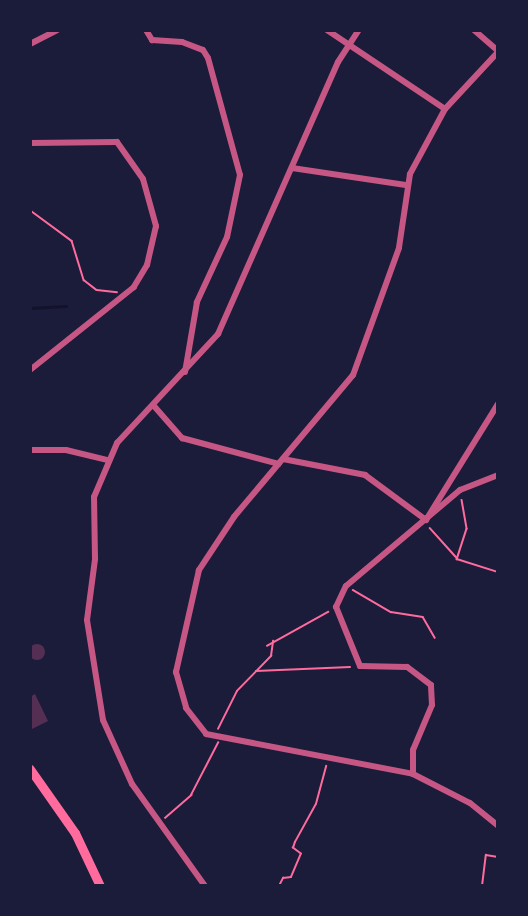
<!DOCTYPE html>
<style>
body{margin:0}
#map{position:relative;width:528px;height:916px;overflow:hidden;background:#1b1b3a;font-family:Lora,serif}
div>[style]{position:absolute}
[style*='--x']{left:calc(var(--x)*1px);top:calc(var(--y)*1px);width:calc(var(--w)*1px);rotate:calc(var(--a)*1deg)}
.stream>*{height:3px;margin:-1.5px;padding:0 1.5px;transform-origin:1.5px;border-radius:1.5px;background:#12122b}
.building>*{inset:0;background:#542f53}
.round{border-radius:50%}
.path>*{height:1.5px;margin:-0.75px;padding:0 0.75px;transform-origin:0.75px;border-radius:0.75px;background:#ff6b9d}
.minor>*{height:6px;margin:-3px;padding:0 3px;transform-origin:3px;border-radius:3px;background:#c65784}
.trunk>*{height:9px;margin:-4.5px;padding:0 4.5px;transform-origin:4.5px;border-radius:4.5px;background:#ff6b9d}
span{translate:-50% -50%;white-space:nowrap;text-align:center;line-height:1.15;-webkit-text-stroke:6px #1b1b3a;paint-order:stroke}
.frame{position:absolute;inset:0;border:32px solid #1b1b3a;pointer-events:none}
</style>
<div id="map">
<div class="stream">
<div style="--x:30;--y:308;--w:36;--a:-3"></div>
</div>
<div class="building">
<div class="round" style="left:29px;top:644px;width:16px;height:16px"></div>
<div style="clip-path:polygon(35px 694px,48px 721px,30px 730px,30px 697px)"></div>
</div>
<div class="path">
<div style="--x:30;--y:210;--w:52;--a:36.4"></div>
<div style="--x:72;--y:241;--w:41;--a:72.9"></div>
<div style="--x:84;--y:280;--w:16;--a:38"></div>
<div style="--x:97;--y:290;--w:20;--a:6"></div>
<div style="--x:462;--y:500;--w:29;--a:80"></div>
<div style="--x:467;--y:529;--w:32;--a:108"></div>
<div style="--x:457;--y:559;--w:43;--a:17.6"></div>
<div style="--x:430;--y:528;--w:40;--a:48"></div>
<div style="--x:353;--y:590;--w:44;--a:30.1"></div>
<div style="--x:391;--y:612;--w:32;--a:9"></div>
<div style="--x:423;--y:617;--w:24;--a:60"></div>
<div style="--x:267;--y:646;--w:70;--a:-29.1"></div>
<div style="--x:256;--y:671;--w:94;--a:-2.4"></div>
<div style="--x:218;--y:729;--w:42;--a:-63.4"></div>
<div style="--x:237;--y:691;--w:49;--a:-45.8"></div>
<div style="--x:271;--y:656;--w:15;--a:-82"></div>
<div style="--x:165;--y:818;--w:35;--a:-41"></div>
<div style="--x:191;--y:795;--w:59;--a:-62.6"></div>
<div style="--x:279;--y:886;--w:9;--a:-63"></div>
<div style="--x:283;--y:878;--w:8;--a:-7"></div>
<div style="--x:291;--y:877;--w:25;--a:-67"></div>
<div style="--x:301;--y:854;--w:10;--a:-143"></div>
<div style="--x:293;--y:848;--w:6;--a:-72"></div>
<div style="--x:295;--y:842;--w:43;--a:-61.1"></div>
<div style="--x:316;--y:804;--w:39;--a:-75"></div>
<div style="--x:482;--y:886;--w:31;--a:-83"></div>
<div style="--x:486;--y:855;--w:12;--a:9"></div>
</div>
<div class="minor">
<div style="--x:146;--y:30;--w:12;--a:59"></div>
<div style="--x:152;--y:40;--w:30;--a:4"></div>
<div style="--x:182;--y:42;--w:22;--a:21"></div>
<div style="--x:203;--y:50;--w:9;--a:58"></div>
<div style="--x:208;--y:58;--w:121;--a:74.7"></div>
<div style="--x:240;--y:175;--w:63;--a:101.8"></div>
<div style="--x:227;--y:237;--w:72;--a:114.8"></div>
<div style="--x:197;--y:302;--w:71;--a:99.7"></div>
<div style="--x:327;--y:30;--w:142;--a:33.8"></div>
<div style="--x:474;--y:30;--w:32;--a:41"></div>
<div style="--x:30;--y:44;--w:30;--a:-27"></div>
<div style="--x:498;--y:52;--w:78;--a:132.9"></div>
<div style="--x:445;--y:109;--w:74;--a:118.3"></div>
<div style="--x:410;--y:174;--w:75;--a:98.5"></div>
<div style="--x:399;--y:248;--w:135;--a:109.9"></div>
<div style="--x:353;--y:375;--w:185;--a:130"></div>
<div style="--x:234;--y:517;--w:64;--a:123.4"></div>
<div style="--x:199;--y:570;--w:105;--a:102.7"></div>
<div style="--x:176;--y:672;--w:37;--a:74"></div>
<div style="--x:186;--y:708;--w:33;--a:52"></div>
<div style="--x:206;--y:734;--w:211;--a:10.9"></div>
<div style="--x:413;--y:774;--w:64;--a:27"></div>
<div style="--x:470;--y:803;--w:36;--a:39"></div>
<div style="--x:30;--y:143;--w:87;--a:-0.7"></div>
<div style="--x:117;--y:142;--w:45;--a:54.9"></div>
<div style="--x:143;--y:179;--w:49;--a:74.5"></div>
<div style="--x:156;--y:226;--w:40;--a:103"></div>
<div style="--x:147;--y:265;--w:26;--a:121"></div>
<div style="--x:134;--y:287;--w:133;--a:141.4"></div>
<div style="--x:292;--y:168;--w:115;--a:8.5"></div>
<div style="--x:154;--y:406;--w:43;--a:48.8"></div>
<div style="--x:182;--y:438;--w:100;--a:15"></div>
<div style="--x:30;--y:450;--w:36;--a:0"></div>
<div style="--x:66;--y:450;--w:42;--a:13.7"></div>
<div style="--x:283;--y:459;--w:84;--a:11"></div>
<div style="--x:365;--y:475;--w:76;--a:36.4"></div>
<div style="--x:426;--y:520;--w:137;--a:-58.2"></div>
<div style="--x:413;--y:774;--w:24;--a:-90"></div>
<div style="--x:413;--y:750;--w:49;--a:-67.1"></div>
<div style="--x:432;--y:705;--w:20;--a:-93"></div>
<div style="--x:431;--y:685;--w:30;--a:-143"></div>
<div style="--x:407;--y:667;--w:47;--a:-178.8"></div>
<div style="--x:360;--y:666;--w:64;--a:-112.1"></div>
<div style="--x:336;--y:607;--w:23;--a:-65"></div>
<div style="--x:346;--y:586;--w:149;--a:-40.1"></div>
<div style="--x:460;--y:490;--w:41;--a:-21.5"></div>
<div style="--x:205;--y:886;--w:125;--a:-125.6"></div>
<div style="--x:132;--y:784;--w:70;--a:-114.4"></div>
<div style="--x:103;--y:720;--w:101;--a:-99.1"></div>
<div style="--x:87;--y:620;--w:62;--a:-82.5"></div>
<div style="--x:95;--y:559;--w:62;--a:-90.9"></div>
<div style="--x:94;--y:497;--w:59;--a:-66.9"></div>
<div style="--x:117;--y:443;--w:149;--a:-47.2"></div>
<div style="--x:218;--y:334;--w:297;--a:-66.2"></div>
<div style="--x:338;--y:62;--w:38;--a:-57"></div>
</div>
<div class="trunk">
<div style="--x:30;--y:769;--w:78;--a:54.9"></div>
<div style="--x:75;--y:833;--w:59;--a:64.7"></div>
</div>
<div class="frame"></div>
</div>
